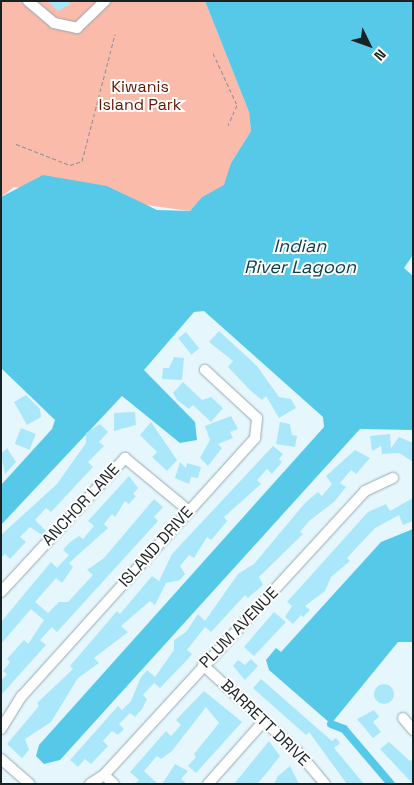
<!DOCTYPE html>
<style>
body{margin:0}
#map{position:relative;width:414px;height:785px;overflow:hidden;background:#e5f7fd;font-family:"Space Grotesk",sans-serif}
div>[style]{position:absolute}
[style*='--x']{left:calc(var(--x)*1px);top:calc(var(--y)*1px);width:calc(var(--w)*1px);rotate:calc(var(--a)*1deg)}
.green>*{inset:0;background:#fabbab}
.water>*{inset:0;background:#56c9e9}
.canal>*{height:8px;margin:-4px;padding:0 4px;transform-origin:4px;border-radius:4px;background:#56c9e9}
.building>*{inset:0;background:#aae7fa;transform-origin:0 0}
.round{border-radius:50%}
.path>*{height:1px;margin-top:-0.5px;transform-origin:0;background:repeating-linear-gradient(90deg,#869498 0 4px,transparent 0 6.5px)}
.roads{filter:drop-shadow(0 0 1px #94a9b0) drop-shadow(0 0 1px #94a9b0)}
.minor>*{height:10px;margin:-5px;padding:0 5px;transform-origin:5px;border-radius:5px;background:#fff}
span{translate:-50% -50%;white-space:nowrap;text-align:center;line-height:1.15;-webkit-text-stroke:4px #fff;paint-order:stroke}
.park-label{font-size:16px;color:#611401}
.street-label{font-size:16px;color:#182123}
.water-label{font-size:18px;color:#0b404d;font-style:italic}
.frame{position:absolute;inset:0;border:2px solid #182123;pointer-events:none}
.north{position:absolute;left:344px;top:20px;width:50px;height:50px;-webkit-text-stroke:4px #fff;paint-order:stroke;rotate:132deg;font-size:14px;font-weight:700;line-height:20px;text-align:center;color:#182123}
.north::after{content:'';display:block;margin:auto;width:18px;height:22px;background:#182123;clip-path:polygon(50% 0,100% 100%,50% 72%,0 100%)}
</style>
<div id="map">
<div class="green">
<div style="clip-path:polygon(1px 1px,205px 1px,249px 112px,251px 131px,231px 163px,225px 185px,202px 197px,190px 211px,14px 187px,1px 197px)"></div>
</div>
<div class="water">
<div style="clip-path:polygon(205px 1px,413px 1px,413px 255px,404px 268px,413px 276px,413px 430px,360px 429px,60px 760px,44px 764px,36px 756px,39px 745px,324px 427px,323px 417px,204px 311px,194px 312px,144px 370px,195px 422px,197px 440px,180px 443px,122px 396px,1px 525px,1px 485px,52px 429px,55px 420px,1px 368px,1px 197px,43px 175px,107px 186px,157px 210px,190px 211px,202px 197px,224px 185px,231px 163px,251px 131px,249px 112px)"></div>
<div style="clip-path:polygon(413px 529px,413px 642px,398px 642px,331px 724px,269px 670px,266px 660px,276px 648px,281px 652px,381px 542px)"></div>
</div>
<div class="canal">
<div style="--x:331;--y:724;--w:14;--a:21"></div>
<div style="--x:344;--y:729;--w:72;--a:49.5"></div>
</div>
<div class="building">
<div style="clip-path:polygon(47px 1px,68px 1px,71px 4px,58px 11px)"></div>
<div style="clip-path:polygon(219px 331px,257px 366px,279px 397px,291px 399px,296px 408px,279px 418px,266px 396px,262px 400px,251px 391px,228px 367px,233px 361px,209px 342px)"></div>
<div style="left:186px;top:332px;width:21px;height:10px;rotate:51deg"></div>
<div style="clip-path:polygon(174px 357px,184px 358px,182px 380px,162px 379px,163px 368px,169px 368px)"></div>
<div style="clip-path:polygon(183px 382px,202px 400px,211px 397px,223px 408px,211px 422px,193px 405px,189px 409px,177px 400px,173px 393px)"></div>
<div style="clip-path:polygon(26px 395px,40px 409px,41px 417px,27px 425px,14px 402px)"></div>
<div style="clip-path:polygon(135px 412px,136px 425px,114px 431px,114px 413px)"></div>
<div style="clip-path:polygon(231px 416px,238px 429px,230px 432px,233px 438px,218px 444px,222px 448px,208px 466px,200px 458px,210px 440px,205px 426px)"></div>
<div style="clip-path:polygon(151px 422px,177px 460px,167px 471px,152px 457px,157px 452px,140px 435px)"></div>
<div style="clip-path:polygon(280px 422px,290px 424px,292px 435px,297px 436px,295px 447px,276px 444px)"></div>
<div style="clip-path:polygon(100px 424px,108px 432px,99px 442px,104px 446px,88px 462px,93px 467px,51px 512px,46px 508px,35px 520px,46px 531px,42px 535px,30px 527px,20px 537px,26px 542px,10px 559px,5px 554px,1px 558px,1px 535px,57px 484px,86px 443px,86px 433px)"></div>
<div style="left:21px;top:428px;width:16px;height:17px;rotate:22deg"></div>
<div style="clip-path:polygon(390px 434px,391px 448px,399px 437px,413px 443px,413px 462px,399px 453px,382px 454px,381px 446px,372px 451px,370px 436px)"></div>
<div style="clip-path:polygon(273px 446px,283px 454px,279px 459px,282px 462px,272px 474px,267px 469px,257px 480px,261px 484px,224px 517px,227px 521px,218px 532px,211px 540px,207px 537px,194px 558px,189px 555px,180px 566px,185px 574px,180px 580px,166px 583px,155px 605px,150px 601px,121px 626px,128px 632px,94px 658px,99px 663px,78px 678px,51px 722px,25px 739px,29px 750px,22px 758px,7px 744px,39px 706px,37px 703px,73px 669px,70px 666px,117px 611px,120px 614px,152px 576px,159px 581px,172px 554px)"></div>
<div style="clip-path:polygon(7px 448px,16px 462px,5px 474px,1px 454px)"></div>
<div style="clip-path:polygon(355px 450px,370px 458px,356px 474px,351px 470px,340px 483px,346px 487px,334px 502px,309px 521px,300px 532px,303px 534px,259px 577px,263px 585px,248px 598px,245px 595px,211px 632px,205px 627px,187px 650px,192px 654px,186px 661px,160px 688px,154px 683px,143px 695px,147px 699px,142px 709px,135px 717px,130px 713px,119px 724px,124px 729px,118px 735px,112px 731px,103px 741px,108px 746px,91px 764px,85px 759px,78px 767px,70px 760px,118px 706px,122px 710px,131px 701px,141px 677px,147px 670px,155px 677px,174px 650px,174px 640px,186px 632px,198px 614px,205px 621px,238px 574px,254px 564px,305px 503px,318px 492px,322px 496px,332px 484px,326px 476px)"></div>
<div style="clip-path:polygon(180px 462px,186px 468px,187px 463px,201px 467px,198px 478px,191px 477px,189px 484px,175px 478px)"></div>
<div style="clip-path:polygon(129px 476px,138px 488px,133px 494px,136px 496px,129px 504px,125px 501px,115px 517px,112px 514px,104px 524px,108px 528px,69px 563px,73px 567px,62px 583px,56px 578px,35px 602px,48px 613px,59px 602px,68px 602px,93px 575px,87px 570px,104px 558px,154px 499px,163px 507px,154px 517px,158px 521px,57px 632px,52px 627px,40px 640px,46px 645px,1px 695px,1px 681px,7px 674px,3px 671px,10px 662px,7px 659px,24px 640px,28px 644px,44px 620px,31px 609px,1px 644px,1px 622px,51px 562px,57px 568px,69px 555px,63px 550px,70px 542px,79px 536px,83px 539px,94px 526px,88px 521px)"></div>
<div style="clip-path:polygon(413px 498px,413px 521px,403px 525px,399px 515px,375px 528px,347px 558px,350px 561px,331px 577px,325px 591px,305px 606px,310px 610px,303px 617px,301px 615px,293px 624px,285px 617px,292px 606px,287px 602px,368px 512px,386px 504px,390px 511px)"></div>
<div style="clip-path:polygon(274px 612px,286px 622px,254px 656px,244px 647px)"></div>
<div style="clip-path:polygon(251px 659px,258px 666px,245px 680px,233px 666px,238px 660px,245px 665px)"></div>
<div style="clip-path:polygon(261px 679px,332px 741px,336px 738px,340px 743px,334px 748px,364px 784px,347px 784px,309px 732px,306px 735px,253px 688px)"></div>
<div class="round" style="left:374px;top:684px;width:20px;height:20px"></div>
<div style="clip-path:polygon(204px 691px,242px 722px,196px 773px,188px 766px,196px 757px,194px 754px,219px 723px,206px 707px,172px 751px,161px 759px,157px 756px,144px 771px,158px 784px,135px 784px,139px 780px,130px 772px,166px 731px,171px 736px,181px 725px,176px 720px)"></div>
<div style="clip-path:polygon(374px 710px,379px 717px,373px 722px,381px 732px,373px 738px,357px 719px)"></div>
<div style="clip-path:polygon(269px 741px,280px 756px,265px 775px,257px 784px,234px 784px)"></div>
<div style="clip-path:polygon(389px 742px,410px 761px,413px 759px,413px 784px,380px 749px)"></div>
<div style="clip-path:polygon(175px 764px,188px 771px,181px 779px,187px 784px,162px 784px)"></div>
<div style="clip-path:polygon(290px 766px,299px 784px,274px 784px,278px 776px)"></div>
</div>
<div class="path">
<div style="--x:213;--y:53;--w:57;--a:65.2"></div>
<div style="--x:237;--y:105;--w:22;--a:114"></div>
<div style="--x:16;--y:144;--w:58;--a:21.3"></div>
<div style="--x:70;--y:165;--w:13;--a:-18"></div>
<div style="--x:82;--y:161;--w:131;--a:-75.4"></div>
</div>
<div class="roads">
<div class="minor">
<div style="--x:28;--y:1;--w:34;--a:40"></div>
<div style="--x:54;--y:23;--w:24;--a:12"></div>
<div style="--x:77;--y:28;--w:39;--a:-44"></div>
<div style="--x:1;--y:592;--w:183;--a:-47.2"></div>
<div style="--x:125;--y:458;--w:83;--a:39.6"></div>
<div style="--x:203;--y:665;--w:130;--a:42.5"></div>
<div style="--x:299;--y:753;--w:40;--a:50"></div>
<div style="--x:403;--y:718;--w:16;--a:50"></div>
<div style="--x:1;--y:729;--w:39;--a:-58"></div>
<div style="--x:22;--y:696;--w:348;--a:-47.9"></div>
<div style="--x:255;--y:438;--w:20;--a:-84"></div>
<div style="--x:257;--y:418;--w:71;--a:-137.3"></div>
<div style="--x:1;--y:759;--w:38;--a:41"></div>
<div style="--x:104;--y:775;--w:13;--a:42"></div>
<div style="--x:90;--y:784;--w:17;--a:-33"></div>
<div style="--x:104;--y:775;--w:386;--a:-47.4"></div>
<div style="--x:365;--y:491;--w:31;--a:-25"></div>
<div style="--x:208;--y:784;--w:84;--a:-48.4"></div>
</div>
</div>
<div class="park-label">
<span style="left:140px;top:96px">Kiwanis<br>Island Park</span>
</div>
<div class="street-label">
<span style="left:81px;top:505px;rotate:-47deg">ANCHOR LANE</span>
<span style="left:156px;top:547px;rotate:-48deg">ISLAND DRIVE</span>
<span style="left:239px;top:628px;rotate:-46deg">PLUM AVENUE</span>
<span style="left:265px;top:723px;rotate:44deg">BARRETT DRIVE</span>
</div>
<div class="water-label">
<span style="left:300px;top:257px">Indian<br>River Lagoon</span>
</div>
<div class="frame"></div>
<div class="north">N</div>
</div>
